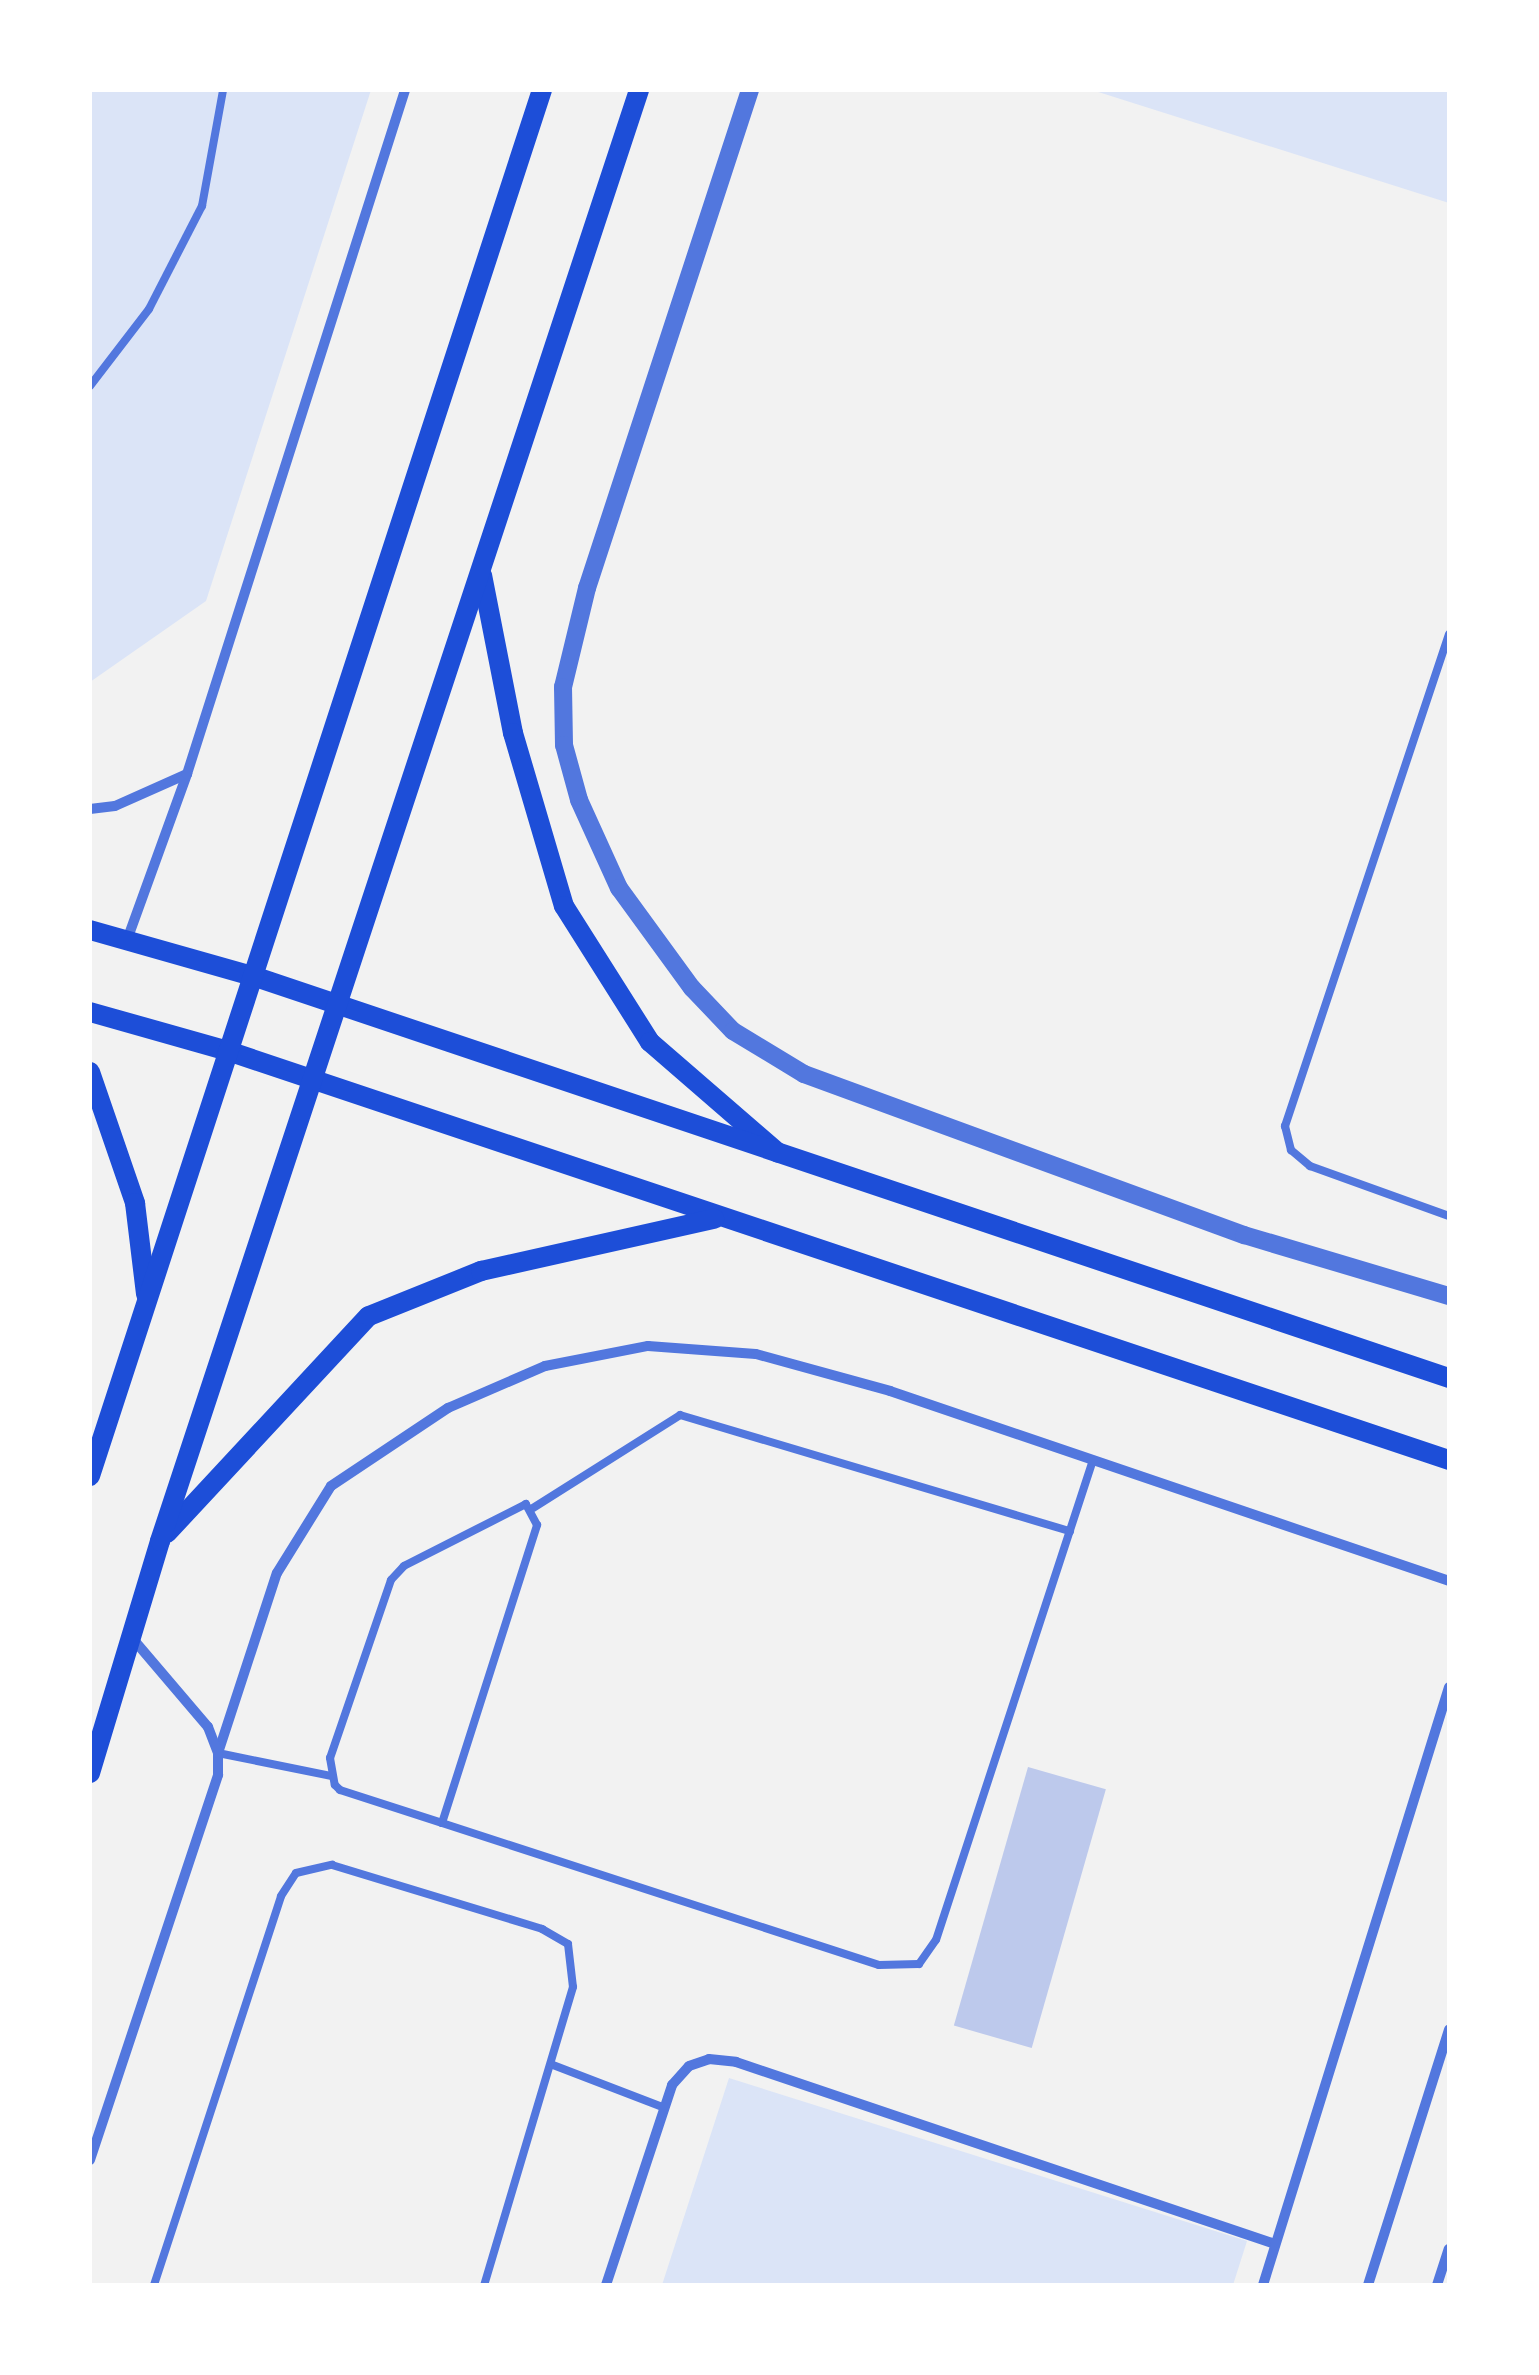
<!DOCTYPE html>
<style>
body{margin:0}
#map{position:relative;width:1539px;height:2375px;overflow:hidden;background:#f2f2f2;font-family:Overpass,sans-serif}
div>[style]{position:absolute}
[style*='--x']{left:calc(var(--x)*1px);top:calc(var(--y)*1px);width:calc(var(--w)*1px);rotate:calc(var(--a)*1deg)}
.green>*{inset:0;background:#dbe4f7}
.building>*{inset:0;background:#bdc9ec;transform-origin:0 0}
.service>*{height:8px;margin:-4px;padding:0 4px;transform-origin:4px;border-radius:4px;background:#5277de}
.minor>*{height:10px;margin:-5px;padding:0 5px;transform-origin:5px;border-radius:5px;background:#5277de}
.tertiary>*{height:18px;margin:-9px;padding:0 9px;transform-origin:9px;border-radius:9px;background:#5277de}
.secondary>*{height:20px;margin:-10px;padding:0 10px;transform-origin:10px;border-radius:10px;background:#1d4ed8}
span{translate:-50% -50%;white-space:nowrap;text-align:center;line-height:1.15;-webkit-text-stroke:10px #fff;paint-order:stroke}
.frame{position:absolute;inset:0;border:92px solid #fff;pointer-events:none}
</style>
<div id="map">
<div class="green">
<div style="clip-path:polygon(90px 90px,371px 90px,206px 601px,90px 682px)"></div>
<div style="clip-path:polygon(1092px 90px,1449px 90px,1449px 203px)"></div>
<div style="clip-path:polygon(729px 2078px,1247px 2241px,1233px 2285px,662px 2285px)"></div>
</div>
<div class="building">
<div style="left:1028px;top:1767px;width:81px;height:269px;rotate:16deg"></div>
</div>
<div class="service">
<div style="--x:90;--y:386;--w:97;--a:-52.5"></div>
<div style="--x:149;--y:309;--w:116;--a:-62.8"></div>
<div style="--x:202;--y:206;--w:118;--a:-79.7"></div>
<div style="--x:1449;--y:634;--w:519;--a:108.43"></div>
<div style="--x:1285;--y:1126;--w:25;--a:76"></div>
<div style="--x:1291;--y:1150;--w:25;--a:40"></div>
<div style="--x:1310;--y:1166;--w:148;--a:19.8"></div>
<div style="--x:533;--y:1508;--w:174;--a:-32.3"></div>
<div style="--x:680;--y:1415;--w:407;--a:16.6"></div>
<div style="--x:218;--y:1753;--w:115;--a:11.5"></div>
<div style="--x:442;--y:1823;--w:313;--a:-72.3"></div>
<div style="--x:537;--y:1525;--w:24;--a:-118"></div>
<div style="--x:526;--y:1504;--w:137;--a:153.1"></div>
<div style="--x:404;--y:1566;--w:19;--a:133"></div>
<div style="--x:391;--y:1580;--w:188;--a:108.9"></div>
<div style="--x:330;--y:1758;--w:27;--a:80"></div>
<div style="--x:335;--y:1785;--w:7;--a:45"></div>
<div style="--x:340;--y:1790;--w:107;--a:17.9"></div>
<div style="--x:442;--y:1823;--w:459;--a:18"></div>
<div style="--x:879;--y:1965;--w:40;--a:-1.4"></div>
<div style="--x:919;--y:1964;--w:29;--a:-55"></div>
<div style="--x:936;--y:1940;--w:505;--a:-71.89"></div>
<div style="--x:553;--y:2065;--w:120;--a:21"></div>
<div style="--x:154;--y:2285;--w:409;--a:-71.9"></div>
<div style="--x:281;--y:1896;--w:27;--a:-57"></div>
<div style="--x:296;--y:1873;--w:37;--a:-13"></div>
<div style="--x:332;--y:1865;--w:220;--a:16.9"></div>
<div style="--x:542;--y:1929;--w:30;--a:30"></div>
<div style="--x:568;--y:1944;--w:43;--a:83.4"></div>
<div style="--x:573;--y:1987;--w:311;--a:106.6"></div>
</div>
<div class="minor">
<div style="--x:90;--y:809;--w:25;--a:-7"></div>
<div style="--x:115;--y:806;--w:79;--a:-24"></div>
<div style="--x:127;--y:940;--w:177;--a:-70.1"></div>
<div style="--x:187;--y:774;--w:718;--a:-72.32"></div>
<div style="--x:218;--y:1753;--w:189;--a:-71.9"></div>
<div style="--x:277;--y:1573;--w:102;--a:-58.2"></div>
<div style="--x:331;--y:1486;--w:141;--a:-33.7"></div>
<div style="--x:448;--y:1408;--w:106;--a:-23.4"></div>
<div style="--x:545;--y:1366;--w:105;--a:-11"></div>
<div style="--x:648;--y:1346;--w:108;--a:4.2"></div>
<div style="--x:756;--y:1354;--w:139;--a:15.4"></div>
<div style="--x:890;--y:1391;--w:590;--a:18.77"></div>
<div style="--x:90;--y:2160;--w:406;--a:-71.6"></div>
<div style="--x:218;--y:1775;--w:22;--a:-90"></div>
<div style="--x:218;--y:1753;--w:28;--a:-111"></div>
<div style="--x:208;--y:1727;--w:114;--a:-130.4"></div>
<div style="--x:606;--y:2285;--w:211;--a:-71.7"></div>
<div style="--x:672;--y:2085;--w:25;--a:-48"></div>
<div style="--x:689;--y:2066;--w:21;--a:-19"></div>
<div style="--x:709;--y:2059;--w:27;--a:6"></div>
<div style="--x:736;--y:2062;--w:569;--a:18.66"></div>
<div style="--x:1263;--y:2285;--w:626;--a:-72.72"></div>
<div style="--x:1368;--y:2285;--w:268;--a:-72.4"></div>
<div style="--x:1437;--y:2285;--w:38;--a:-72"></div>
</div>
<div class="tertiary">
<div style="--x:750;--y:90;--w:524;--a:108.12"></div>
<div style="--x:587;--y:588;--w:102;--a:103.6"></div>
<div style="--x:563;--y:687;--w:58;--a:89"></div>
<div style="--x:564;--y:745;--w:57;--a:74.7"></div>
<div style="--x:579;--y:800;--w:97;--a:65.6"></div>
<div style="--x:619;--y:888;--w:124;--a:53.9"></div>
<div style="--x:692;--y:988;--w:59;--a:46.4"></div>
<div style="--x:733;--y:1031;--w:83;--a:31.2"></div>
<div style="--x:804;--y:1074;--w:469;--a:20.1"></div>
<div style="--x:1244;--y:1235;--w:214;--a:16.6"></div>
</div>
<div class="secondary">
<div style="--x:482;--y:575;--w:161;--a:78.9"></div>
<div style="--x:513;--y:733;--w:180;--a:73.6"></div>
<div style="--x:564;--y:906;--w:161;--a:57.7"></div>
<div style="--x:650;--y:1042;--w:169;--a:40.9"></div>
<div style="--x:90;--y:930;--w:169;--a:15.8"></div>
<div style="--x:253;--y:976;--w:1262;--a:18.58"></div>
<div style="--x:90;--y:1012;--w:143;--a:15.8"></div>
<div style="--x:228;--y:1051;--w:1288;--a:18.52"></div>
<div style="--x:90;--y:1072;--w:139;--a:71"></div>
<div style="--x:135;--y:1203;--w:92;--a:83.1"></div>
<div style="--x:90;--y:1476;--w:1458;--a:-71.94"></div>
<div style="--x:167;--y:1533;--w:296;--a:-47.1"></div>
<div style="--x:369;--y:1316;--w:121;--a:-21.9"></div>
<div style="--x:481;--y:1271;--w:239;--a:-12.6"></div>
<div style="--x:90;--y:1773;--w:242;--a:-73.2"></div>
<div style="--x:160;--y:1541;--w:1528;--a:-71.73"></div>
</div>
<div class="frame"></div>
</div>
